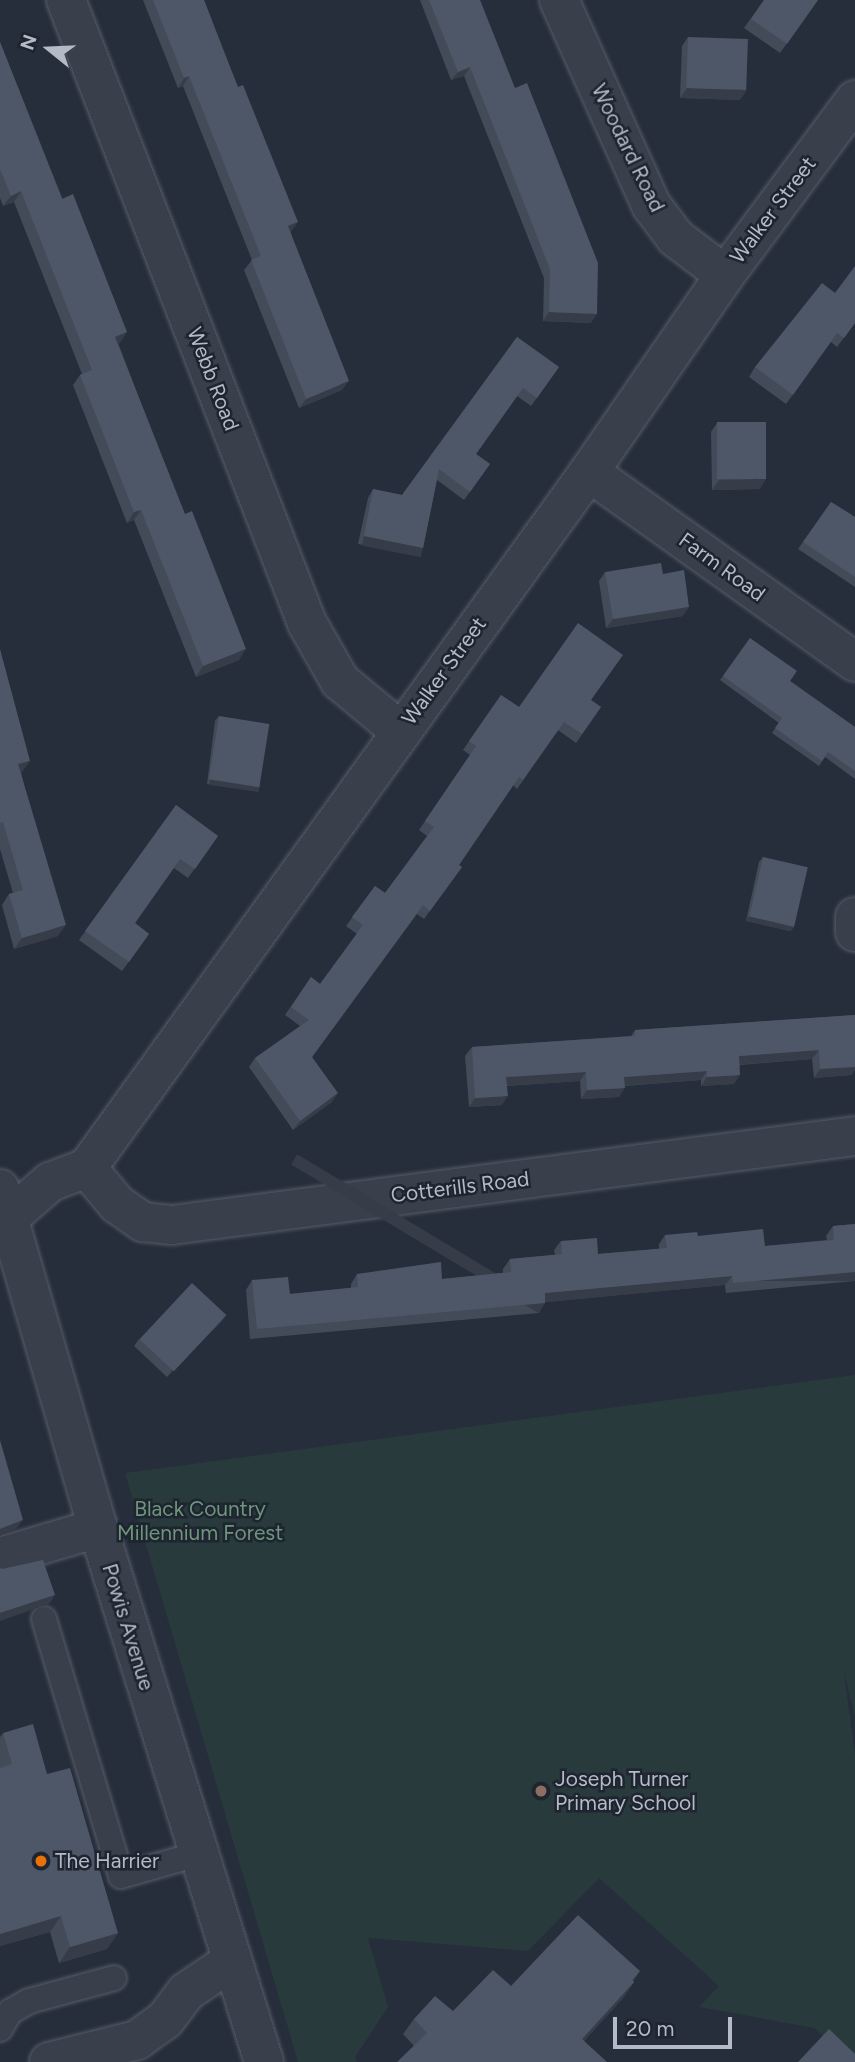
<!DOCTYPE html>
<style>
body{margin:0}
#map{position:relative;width:855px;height:2062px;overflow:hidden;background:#262d3b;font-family:Figtree,sans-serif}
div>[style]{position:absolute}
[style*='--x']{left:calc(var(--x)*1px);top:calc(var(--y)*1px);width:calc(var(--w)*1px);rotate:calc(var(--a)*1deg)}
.green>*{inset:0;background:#293a3d}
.roads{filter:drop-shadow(0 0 2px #575d69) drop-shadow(0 0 2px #575d69)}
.service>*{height:24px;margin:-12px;padding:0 12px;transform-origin:12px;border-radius:12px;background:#393f4b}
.minor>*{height:38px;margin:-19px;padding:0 19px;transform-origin:19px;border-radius:19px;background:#393f4b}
.wall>*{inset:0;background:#434b59}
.shaded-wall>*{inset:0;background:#373d48;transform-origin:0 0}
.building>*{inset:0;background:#4e5767;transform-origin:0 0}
.dots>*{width:19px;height:19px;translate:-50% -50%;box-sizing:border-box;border:4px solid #1e2430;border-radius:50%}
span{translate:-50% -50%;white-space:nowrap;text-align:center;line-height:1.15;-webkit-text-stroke:5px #1e2430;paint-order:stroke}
.street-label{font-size:21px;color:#b5bac7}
.park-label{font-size:21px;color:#6e967a}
.poi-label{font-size:21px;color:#b5bac7}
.left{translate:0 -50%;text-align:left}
.north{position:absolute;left:14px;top:14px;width:70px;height:70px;-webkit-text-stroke:5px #1e2430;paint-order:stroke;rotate:288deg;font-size:19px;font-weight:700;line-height:28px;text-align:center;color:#b5bac7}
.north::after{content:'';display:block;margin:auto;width:24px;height:32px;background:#b5bac7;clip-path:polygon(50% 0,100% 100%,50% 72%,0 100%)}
.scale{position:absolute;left:613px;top:2017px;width:119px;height:32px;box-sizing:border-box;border:4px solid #b5bac7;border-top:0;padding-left:9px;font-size:21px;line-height:24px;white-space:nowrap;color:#b5bac7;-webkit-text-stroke:5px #1e2430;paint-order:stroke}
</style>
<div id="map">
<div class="green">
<div style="clip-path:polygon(855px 1375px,855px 1716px,844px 1672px,855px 1755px,855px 2062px,814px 2028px,699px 2007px,719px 1986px,599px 1878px,528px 1951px,368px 1938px,388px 2007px,355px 2057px,357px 2062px,298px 2062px,125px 1473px)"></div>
</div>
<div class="roads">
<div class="service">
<div style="--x:44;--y:1619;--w:268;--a:73.3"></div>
<div style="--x:121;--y:1876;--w:80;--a:-15.9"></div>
<div style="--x:0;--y:2029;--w:20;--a:-60"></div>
<div style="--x:10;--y:2012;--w:22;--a:-30"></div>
<div style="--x:29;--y:2001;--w:88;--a:-15.1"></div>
</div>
<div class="minor">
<div style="--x:66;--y:0;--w:668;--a:68.85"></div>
<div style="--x:307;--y:623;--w:67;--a:60.4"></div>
<div style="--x:340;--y:681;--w:78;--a:39.8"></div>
<div style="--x:559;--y:0;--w:225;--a:65.8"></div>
<div style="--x:651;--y:205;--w:41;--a:52.9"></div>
<div style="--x:676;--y:238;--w:61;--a:37.1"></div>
<div style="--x:589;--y:472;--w:327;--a:35.5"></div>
<div style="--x:855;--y:917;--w:15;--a:90"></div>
<div style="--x:87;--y:1168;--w:47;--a:50.2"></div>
<div style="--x:117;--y:1204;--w:32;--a:35"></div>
<div style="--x:143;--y:1222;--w:29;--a:6"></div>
<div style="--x:172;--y:1225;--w:689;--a:-7.42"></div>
<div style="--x:0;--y:1189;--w:353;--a:73.9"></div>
<div style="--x:98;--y:1528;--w:559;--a:72.73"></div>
<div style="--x:10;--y:1217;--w:53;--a:-41.2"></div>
<div style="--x:50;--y:1182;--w:40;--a:-21"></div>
<div style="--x:87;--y:1168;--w:858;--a:-54.2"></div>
<div style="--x:589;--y:472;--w:239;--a:-55.4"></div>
<div style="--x:725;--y:275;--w:218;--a:-53.4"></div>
<div style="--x:0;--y:1557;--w:102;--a:-16.5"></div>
<div style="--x:49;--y:2062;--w:91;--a:-14"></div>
<div style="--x:137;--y:2040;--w:34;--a:-36"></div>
<div style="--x:165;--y:2020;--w:35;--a:-53"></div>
<div style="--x:186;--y:1992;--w:55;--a:-34"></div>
</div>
</div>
<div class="wall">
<div style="clip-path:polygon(143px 0,204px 0,291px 232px,290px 232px,342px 390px,299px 408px,244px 270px,252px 260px,183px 86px,178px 88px)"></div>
<div style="clip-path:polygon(420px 0,480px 0,591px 323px,543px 321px,544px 278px,464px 76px,451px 80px)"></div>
<div style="clip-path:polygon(764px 0,818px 0,780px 53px,744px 28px)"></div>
<div style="clip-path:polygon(688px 37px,740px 100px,680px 98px,682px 46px)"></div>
<div style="clip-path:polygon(0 42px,120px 343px,118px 343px,239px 660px,196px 677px,134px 520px,127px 523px,73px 385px,80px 375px,82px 374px,14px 202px,3px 206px,0 198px)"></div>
<div style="clip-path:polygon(855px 323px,837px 347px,831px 342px,786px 404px,749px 377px,755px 367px)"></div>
<div style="clip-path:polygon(517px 337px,559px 367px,531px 406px,517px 396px,476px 454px,490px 464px,464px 500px,437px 480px,423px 548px,417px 556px,358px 544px,368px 498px,373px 489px,402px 495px)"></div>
<div style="clip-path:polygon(717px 423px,760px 489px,712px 490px,711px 432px)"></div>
<div style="clip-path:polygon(831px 502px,855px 517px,855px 587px,798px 549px)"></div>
<div style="clip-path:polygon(605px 572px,663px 574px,683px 616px,606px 628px,599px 581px)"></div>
<div style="clip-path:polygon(750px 638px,790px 681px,855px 727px,855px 779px,825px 757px,819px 766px,772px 733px,779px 723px,720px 680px)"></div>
<div style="clip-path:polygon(0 649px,23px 771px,21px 772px,58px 936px,14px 949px,2px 905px,9px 894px,13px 893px,0 849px)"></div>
<div style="clip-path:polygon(501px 695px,519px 707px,591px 700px,601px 707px,576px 743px,558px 730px,517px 789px,513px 785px,459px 865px,462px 867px,424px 919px,417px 914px,312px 1057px,332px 1102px,293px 1130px,249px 1067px,255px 1058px,300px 1026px,285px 1015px,311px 977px,320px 984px,357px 934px,346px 926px,375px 886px,385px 893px,427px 836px,419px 830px,470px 755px,463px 750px)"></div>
<div style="clip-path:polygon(219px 716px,260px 786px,256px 791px,207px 784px,215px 721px)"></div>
<div style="clip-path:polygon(176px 805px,218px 836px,188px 878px,174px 868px,135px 923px,149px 934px,122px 971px,79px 940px)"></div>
<div style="clip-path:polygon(763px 857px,794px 927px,790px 931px,746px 921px,759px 862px)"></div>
<div style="clip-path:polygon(855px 1015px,855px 1070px,851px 1075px,814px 1078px,812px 1059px,740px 1065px,734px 1084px,701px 1086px,701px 1080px,625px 1086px,619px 1097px,581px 1099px,580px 1081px,507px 1086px,502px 1105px,469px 1107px,465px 1056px,472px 1047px,631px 1036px,635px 1030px)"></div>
<div style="clip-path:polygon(855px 1224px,855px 1281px,726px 1293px,725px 1285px,545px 1302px,539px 1313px,250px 1339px,246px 1290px,252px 1280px,290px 1294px,351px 1288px,351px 1284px,357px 1274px,442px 1279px,503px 1273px,503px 1269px,510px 1259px,555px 1255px,554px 1250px,561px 1241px,598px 1254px,659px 1249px,659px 1244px,665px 1235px,698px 1236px,765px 1246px,827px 1240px,826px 1236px,833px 1226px)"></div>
<div style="clip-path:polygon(226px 1315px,221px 1322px,167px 1377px,134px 1346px,139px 1339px)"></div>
<div style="clip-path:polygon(3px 1733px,47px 1774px,118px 1933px,107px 1949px,59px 1963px,50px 1932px,0 1946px,0 1737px)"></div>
<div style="clip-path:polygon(640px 1971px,633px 1981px,634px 1982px,623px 1998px,584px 2041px,414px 2046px,403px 2034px,414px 2019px,453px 2011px,511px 1986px)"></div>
</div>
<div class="shaded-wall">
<div style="clip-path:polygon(470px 67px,464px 76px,451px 80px,458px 72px)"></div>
<div style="clip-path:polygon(189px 76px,183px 86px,178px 88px,184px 78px)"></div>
<div style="clip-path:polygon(687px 88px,747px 90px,740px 100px,680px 98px)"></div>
<div style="clip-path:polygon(21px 191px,14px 202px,3px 206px,11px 196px)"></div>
<div style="clip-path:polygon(298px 222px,291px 232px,282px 236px,288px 226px)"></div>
<div style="clip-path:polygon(549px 312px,597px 314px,591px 323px,543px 321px)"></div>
<div style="clip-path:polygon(127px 332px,120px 343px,108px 347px,115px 337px)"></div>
<div style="clip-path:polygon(349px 381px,342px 390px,299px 408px,306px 399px)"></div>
<div style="clip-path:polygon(766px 479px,760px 489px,712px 490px,719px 480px)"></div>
<div style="clip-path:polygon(141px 510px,134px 520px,127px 523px,134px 512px)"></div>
<div style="left:364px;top:536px;width:60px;height:10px;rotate:11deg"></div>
<div style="clip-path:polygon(689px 607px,683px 616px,606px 628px,613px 619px)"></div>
<div style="clip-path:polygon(246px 649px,239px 660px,196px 677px,203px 666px)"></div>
<div style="clip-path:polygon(30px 761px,23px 771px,11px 775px,18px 764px)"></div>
<div style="left:210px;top:779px;width:50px;height:6px;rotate:8deg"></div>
<div style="clip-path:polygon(749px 916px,794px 927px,790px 931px,746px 921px)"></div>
<div style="clip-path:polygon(66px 925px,58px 936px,14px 949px,22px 938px)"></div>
<div style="clip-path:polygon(819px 1050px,812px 1059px,733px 1065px,739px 1056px)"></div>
<div style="clip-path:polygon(855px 1061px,855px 1070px,851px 1075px,814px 1078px,820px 1069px)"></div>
<div style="clip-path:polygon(707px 1071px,701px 1080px,618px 1086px,624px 1077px)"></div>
<div style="clip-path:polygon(586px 1072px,580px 1081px,500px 1086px,506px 1077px)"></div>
<div style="clip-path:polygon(740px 1075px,734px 1084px,701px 1086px,707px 1077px)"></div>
<div style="clip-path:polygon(625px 1088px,619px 1097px,581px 1099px,587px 1090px)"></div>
<div style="clip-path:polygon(338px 1093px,332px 1102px,293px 1130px,300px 1121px)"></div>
<div style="clip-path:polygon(508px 1096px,502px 1105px,469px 1107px,475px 1098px)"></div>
<div style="left:855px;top:1272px;width:9px;height:122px;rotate:90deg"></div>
<div style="clip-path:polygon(732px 1276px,725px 1285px,538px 1303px,545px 1293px)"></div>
<div style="left:545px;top:1303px;width:12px;height:289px;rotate:121deg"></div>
<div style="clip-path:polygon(226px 1315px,221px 1322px,167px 1377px,172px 1370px)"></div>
<div style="clip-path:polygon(23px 1520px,16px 1529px,0 1536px,0 1529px)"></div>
<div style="clip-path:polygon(55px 1595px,49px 1604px,0 1621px,0 1613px)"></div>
<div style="clip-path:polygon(61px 1916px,50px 1932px,0 1946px,0 1934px)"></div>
<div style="clip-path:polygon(118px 1933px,107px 1949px,59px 1963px,70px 1947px)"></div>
<div style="clip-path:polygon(634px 1982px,623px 1998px,571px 2055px,582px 2039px)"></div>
</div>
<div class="building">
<div style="clip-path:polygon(153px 0,204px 0,238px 87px,243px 85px,298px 222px,288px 226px,349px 381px,306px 399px,251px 260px,261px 256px,189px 76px,184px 78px)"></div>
<div style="clip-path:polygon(429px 0,480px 0,515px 88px,527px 83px,598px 263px,597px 314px,549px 312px,550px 269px,470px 67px,458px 72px)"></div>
<div style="clip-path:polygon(764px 0,818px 0,787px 44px,751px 19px)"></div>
<div style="left:688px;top:37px;width:60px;height:51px;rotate:2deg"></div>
<div style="clip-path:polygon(0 42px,62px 199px,73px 194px,127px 332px,115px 337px,185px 514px,192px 511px,246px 649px,203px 666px,141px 510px,134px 512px,80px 375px,92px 370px,21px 191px,11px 196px,0 169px)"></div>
<div style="clip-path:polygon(855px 266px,855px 323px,844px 338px,837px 333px,793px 395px,755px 367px,822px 283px,835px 293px)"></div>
<div style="clip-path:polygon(517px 337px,559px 367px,537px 398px,523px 388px,476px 454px,490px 464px,470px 492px,439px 469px,423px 548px,364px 536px,373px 489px,402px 495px)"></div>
<div style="left:766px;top:422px;width:57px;height:49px;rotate:90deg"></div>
<div style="clip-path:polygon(831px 502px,855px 517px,855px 577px,803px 542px)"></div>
<div style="clip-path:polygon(661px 563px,663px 574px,684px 570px,689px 607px,613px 619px,605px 572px)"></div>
<div style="clip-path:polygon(578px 623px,623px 655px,591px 700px,601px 707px,582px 734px,564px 722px,523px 780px,519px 777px,459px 865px,462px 867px,430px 911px,423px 905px,312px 1057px,338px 1093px,300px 1121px,255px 1058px,309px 1020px,291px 1007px,311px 977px,320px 984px,363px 925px,352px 917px,375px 886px,385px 893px,434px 827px,425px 821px,476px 746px,469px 741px,501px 695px,519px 707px)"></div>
<div style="clip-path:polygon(750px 638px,797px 671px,790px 681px,855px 727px,855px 771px,828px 752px,822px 761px,775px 728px,782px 718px,723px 676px)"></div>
<div style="clip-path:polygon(0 649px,30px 761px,18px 764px,66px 925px,22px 938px,9px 894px,23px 890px,3px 822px,0 823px)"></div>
<div style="left:219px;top:716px;width:51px;height:64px;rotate:9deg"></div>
<div style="clip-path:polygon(176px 805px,218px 836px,195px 869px,180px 859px,135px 923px,149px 934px,129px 962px,85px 931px)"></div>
<div style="left:763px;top:857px;width:46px;height:61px;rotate:13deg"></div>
<div style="clip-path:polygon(855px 1015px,855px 1067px,820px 1069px,819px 1050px,739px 1056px,740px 1075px,707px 1077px,707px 1071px,624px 1077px,625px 1088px,587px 1090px,586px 1072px,506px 1077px,508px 1096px,475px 1098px,472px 1047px,635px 1036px,635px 1030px)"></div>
<div style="clip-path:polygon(855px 1224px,855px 1272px,733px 1283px,732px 1276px,545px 1293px,545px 1303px,257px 1329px,252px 1280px,288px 1277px,290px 1294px,358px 1287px,357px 1274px,441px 1262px,442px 1279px,511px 1272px,510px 1259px,562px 1254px,561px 1241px,597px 1238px,598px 1254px,667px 1248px,665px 1235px,697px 1232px,698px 1236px,763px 1229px,765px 1246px,834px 1240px,833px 1226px)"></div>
<div style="left:192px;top:1283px;width:47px;height:77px;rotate:43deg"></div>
<div style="clip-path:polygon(0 1440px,23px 1520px,0 1529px)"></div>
<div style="clip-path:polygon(43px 1560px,55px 1595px,0 1613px,0 1568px,2px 1569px)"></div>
<div style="clip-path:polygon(33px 1724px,47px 1774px,70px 1768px,118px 1933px,70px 1947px,61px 1916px,0 1934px,0 1768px,12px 1764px,3px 1733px)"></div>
<div style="clip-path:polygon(578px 1915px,640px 1971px,632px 1980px,634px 1982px,582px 2039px,607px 2062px,397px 2062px,427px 2033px,414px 2019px,435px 1996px,453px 2011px,493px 1970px,511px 1986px)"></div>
<div style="clip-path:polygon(829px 2029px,855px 2054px,855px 2062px,798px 2062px)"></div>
</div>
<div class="dots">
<div style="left:541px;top:1791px;background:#8d6e63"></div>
<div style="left:41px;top:1861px;background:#e8710a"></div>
</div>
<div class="street-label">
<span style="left:628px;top:148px;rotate:64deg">Woodard Road</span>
<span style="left:773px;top:210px;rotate:-53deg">Walker Street</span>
<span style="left:213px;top:379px;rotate:69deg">Webb Road</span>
<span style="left:722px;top:567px;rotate:36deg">Farm Road</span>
<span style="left:444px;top:671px;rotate:-54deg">Walker Street</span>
<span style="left:460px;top:1187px;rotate:-7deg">Cotterills Road</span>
<span style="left:128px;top:1627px;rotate:73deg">Powis Avenue</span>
</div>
<div class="park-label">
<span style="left:200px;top:1521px">Black Country<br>Millennium Forest</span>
</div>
<div class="poi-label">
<span class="left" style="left:555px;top:1791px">Joseph Turner<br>Primary School</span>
<span class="left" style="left:55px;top:1861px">The Harrier</span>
</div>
<div class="north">N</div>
<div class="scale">20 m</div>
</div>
